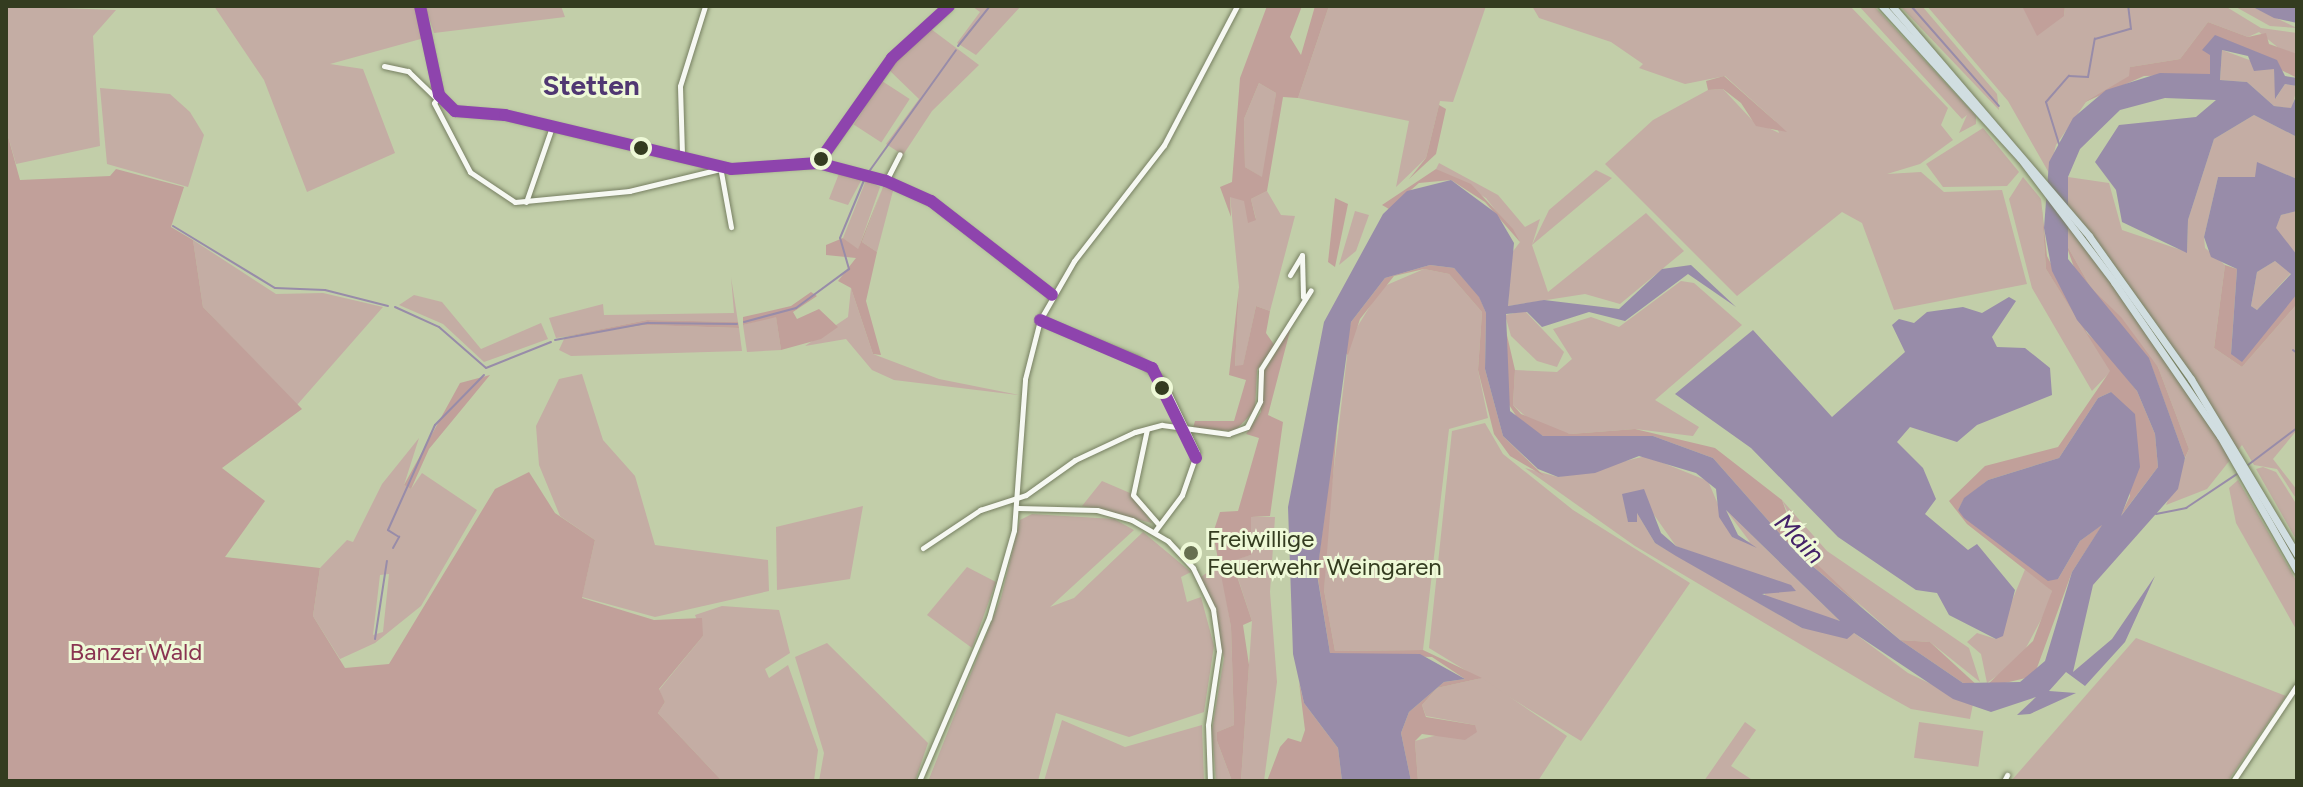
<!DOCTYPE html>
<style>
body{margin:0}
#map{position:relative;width:2303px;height:787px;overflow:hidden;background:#c2cea9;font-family:Figtree,sans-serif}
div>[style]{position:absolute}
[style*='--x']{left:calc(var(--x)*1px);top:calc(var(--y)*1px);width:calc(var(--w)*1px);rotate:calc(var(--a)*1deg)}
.green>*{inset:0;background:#c4ada4;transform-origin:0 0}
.forest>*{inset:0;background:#c1a09a}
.water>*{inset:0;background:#988ca9}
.stream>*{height:2px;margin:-1px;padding:0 1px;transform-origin:1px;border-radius:1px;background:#988ca9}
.roads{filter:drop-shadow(0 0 2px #778062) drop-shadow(0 0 2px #778062)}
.minor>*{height:5px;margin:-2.5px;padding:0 2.5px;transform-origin:2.5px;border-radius:2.5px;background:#f6f8f2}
.highway>*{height:7px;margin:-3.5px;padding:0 3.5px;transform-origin:3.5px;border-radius:3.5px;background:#d1dee1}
.bus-1>*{height:12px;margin:-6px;padding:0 6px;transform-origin:6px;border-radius:6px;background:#8e44ad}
.dots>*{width:22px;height:22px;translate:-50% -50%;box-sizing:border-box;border:4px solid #eef9d7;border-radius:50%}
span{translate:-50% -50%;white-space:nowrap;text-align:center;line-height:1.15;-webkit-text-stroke:6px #eef9d7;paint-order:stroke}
.poi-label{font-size:24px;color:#343c20}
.left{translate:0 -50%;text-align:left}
.park-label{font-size:24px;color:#8a3451}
.water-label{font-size:26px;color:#432168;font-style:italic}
.quarter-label{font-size:28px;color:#503772;font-weight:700}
.frame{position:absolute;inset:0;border:8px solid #343c20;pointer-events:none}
</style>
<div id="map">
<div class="green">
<div style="clip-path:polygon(6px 6px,116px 10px,93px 36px,100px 146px,16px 164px,6px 129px)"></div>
<div style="clip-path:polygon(214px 6px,415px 6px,428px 37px,330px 64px,363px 69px,395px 153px,307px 192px,264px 80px)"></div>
<div style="clip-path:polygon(425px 6px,561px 6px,565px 17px,434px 33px)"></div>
<div style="clip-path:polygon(972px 6px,1021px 6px,976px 55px,957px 43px,980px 12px)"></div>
<div style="clip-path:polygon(1329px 6px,1486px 6px,1453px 102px,1440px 101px,1426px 158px,1396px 187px,1409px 121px,1298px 98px)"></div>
<div style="clip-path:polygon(1532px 6px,1850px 6px,1948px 108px,1941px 125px,1953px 140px,1920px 164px,1887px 174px,1921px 172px,1944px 192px,2002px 190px,2027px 284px,1894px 310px,1862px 223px,1842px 212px,1737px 296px,1605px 164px,1653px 120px,1708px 90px,1723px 89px,1752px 120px,1779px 133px,1775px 121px,1725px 76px,1685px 84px,1639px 68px,1643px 64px,1611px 42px,1539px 18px)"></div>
<div style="clip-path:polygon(1859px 6px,1874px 6px,1976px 116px,1976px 124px,1959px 133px,1967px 115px,1962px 119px)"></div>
<div style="clip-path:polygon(1900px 6px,1922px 6px,1997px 94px,1999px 110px)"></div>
<div style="clip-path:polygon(1927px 6px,2022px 6px,2064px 16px,2065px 6px,2225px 6px,2261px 28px,2297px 33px,2297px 54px,2286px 54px,2259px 32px,2248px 37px,2208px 22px,2180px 59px,2130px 67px,2130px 76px,2086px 102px,2056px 145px,2049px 173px,2008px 101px)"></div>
<div style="clip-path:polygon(2234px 6px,2251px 6px,2297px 28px,2270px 26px)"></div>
<div style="clip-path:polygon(931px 29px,979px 65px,932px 111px,903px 155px,886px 144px,919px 99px,887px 68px)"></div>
<div style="clip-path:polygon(2222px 50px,2274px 69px,2276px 98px,2285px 84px,2297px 86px,2292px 109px,2274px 106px,2247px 82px,2220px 80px)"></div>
<div style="left:882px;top:81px;width:33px;height:52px;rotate:33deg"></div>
<div style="clip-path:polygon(1259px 83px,1276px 93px,1263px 178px,1245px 167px,1244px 119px)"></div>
<div style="clip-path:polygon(100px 88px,170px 94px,190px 112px,204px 135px,188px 187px,107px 164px)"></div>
<div style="clip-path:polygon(2254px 115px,2297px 137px,2297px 179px,2258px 163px,2256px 177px,2218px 177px,2204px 237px,2205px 248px,2225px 265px,2214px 348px,2242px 367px,2297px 304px,2297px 430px,2273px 459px,2297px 490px,2297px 500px,2277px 469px,2254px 465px,2242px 445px,2207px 489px,2166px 505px,2189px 449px,2158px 367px,2091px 288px,2065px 242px,2068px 177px,2109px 183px,2122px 230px,2187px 252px,2188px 220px,2214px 139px)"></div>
<div style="clip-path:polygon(1983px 128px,2019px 172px,2007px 186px,1943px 187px,1926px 164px)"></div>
<div style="clip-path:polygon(1439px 163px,1498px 195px,1525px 227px,1540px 219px,1532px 245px,1549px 210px,1596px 170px,1612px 178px,1532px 245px,1548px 292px,1646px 213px,1684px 251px,1620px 304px,1585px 294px,1508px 306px,1511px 254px,1520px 242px,1486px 198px,1436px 169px)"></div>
<div style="clip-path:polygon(840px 171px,863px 177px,848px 205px,829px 199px)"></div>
<div style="clip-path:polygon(2023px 177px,2041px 199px,2046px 269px,2111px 371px,2092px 391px,2032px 288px,2009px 199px)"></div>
<div style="clip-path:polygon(866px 180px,880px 187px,858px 250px,843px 238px)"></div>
<div style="clip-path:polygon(883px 187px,894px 187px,877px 252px,862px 242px)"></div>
<div style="clip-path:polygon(1267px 191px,1281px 215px,1295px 216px,1270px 311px,1256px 306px,1243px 366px,1235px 367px,1239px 287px,1230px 196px,1244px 200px,1256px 219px,1251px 199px)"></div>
<div style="clip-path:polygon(1355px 211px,1369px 215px,1356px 251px,1339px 265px)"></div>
<div style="clip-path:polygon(2297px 211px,2297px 255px,2275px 229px,2281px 215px)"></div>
<div style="clip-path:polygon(193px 240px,276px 294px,323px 293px,383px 307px,297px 405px,203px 307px)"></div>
<div style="clip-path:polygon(2275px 261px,2291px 273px,2257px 310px,2251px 306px,2257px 272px)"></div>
<div style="clip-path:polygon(1424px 269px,1449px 274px,1482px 312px,1478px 370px,1488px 418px,1449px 429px,1423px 650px,1335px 651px,1324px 590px,1326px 535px,1349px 340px,1382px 287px)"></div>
<div style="clip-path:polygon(731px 277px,738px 322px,647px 320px,556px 338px,549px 318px,603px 304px,604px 315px,734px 313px)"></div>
<div style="clip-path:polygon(1681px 281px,1694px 283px,1742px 325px,1655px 400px,1699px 427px,1693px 436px,1635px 429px,1570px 434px,1533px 423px,1513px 405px,1515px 370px,1557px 372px,1572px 359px,1553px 329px,1591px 317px,1619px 327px)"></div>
<div style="clip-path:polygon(851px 288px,873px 354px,939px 379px,1019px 395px,894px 380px,872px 370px,846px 339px,805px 346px,848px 317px)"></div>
<div style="clip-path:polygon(414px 295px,442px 302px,481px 349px,541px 323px,548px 339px,484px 362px,443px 324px,399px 305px)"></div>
<div style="clip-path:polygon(1525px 311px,1564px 352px,1557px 367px,1537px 361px,1511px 336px,1505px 315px)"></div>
<div style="clip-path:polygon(776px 316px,781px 350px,747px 352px,743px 325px)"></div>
<div style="clip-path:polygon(645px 325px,739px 328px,742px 351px,571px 356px,559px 350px,565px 337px)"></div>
<div style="clip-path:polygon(582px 374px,603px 440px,635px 476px,655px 545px,768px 560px,769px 591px,655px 617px,582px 597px,595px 540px,560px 516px,539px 465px,536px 426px,559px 379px)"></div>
<div style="clip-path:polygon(1485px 423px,1503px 454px,1573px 510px,1690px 583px,1581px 741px,1429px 648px,1452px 431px)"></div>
<div style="clip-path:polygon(evenodd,419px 438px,404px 485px,411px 489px,422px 473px,477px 510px,421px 606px,375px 643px,340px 659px,313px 616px,320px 568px,347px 540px,353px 542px,382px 484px,419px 438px,389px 574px,383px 632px,373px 635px,380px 575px,389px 574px)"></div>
<div style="clip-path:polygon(1646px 456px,1708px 481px,1732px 537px,1750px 542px,1726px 510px,1840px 621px,1766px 600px,1764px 589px,1796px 591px,1676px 546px,1647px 505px,1624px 501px,1628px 521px,1636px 511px,1655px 543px,1802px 628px,1854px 633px,1908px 673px,1973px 704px,1970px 719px,1911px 709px,1884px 694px,1635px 546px,1525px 468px,1558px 477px)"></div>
<div style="clip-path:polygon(2263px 467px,2276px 472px,2297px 505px,2297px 541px,2256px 469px)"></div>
<div style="clip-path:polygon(2238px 480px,2297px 582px,2297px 631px,2236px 523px,2229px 488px)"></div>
<div style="clip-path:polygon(1102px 481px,1130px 493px,1152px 523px,1082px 506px)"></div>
<div style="clip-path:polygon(1782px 500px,1827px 551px,1969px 648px,1980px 682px,1930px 642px,1900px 640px,1811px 561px)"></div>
<div style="clip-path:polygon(863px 506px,850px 579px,777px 590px,776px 527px)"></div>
<div style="clip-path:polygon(1032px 514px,1114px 519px,1134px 530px,1050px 607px,1074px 598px,1143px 532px,1191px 572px,1181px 577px,1187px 602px,1201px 597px,1214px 646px,1204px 712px,1129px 737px,1056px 713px,1038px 781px,929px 779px,1001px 598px,1020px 520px)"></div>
<div style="clip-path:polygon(1251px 517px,1275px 517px,1270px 592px,1277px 682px,1264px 781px,1241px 781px,1252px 621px,1232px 560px,1251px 555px)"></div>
<div style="clip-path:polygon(1220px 563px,1231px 627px,1234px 725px,1217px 732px,1217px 741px,1232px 781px,1216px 781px,1212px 730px,1224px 658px,1201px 577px)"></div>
<div style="clip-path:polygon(967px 567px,996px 582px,972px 648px,927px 615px)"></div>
<div style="clip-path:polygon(2026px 567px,2052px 591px,2050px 603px,2020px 659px,1987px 683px,1981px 654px,1967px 642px,1977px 633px,1996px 639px)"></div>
<div style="clip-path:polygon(722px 606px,779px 610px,790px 653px,765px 669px,769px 678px,788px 665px,818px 750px,814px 781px,722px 781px,658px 713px,665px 702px,659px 690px,703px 636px,695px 615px)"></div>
<div style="clip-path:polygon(2136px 638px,2286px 696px,2228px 781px,2011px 781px)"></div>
<div style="clip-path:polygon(827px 643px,928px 743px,915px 781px,819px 781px,824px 753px,795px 657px)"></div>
<div style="clip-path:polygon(1482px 678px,1567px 736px,1538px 781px,1418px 781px,1415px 741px,1475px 725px,1426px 716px,1422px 705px,1437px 688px)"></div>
<div style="clip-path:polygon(1062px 720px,1125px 747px,1202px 725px,1204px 781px,1044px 781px)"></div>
<div style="clip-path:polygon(1745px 722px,1756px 730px,1731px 766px,1754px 781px,1704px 781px)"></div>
<div style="left:1919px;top:722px;width:65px;height:36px;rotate:8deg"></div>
</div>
<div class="forest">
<div style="clip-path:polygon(evenodd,1267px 6px,1302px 6px,1290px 37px,1301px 55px,1315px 6px,1329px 6px,1298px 98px,1283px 97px,1267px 191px,1251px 199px,1256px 220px,1248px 223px,1244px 201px,1230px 197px,1231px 217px,1220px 187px,1232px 182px,1240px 78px,1267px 6px,1259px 83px,1276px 93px,1262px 177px,1245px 167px,1244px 119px,1259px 83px)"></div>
<div style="clip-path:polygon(2022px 6px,2065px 6px,2064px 16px,2037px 36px)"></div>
<div style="clip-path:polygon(2208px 22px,2248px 37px,2266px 33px,2269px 44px,2297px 54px,2297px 78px,2215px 36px,2210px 74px,2144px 76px,2085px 102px,2129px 76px,2130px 67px,2180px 59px)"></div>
<div style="clip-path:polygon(1724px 76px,1775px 121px,1787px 132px,1756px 126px,1741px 103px,1723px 89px,1708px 90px,1706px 81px)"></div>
<div style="clip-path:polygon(1439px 105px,1446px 109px,1436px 154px,1409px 179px,1426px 158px)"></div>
<div style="clip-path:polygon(6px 129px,20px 180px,110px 176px,116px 169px,184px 187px,171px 227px,193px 240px,203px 307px,302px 409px,222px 468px,265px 501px,225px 557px,320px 568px,313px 616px,345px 668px,389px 664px,495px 489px,529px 472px,555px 513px,595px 540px,582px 598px,654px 620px,702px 618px,703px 636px,659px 689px,665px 702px,658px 713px,722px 781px,6px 781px)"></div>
<div style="clip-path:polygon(1436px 169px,1471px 184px,1513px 229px,1520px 242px,1485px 202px,1451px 180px,1419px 183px,1389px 209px,1382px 205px)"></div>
<div style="clip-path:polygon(882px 189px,862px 242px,877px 252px,866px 301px,881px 355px,873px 354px,851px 288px,838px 281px,856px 258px,826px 255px,826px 245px,843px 238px,858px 249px)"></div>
<div style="clip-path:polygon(1335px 198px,1348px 204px,1335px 267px,1328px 262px)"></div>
<div style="clip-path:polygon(2041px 199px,2047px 256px,2087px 333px,2103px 348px,2137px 391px,2155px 434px,2158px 467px,2120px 517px,2130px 496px,2111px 392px,2098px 398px,2059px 458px,1988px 480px,1964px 499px,1958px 510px,2058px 579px,2080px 541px,2103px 524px,2072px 572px,2034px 676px,1984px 688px,2033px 641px,2052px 591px,1967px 524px,1949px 501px,1985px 466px,2058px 447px,2110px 371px,2046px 269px)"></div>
<div style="clip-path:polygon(2065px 242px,2091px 288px,2121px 317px,2158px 367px,2189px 449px,2185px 458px,2149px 359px,2076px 273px)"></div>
<div style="clip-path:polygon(1430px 265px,1454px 268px,1479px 296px,1486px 313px,1485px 369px,1503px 436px,1544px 476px,1510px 456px,1494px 434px,1478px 370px,1482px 312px,1449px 274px,1424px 269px,1394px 276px,1360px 319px,1348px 355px,1343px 351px,1351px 322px,1385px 278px)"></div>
<div style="clip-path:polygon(2225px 265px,2237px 269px,2231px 354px,2297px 294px,2297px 304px,2242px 367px,2214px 348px)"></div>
<div style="clip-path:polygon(1239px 287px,1235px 366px,1243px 365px,1256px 306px,1270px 311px,1266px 333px,1275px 346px,1257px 370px,1255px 410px,1235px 431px,1193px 428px,1195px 421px,1234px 421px,1246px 380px,1229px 375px)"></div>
<div style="clip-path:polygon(811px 292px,817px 296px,793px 312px,797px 319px,819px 309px,838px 327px,821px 339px,781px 350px,776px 317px,743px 325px,743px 317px,791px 306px)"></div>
<div style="clip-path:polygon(1503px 318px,1515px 370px,1513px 405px,1521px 414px,1570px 434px,1635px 429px,1715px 448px,1782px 500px,1799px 547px,1865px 610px,1797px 553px,1713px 458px,1653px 436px,1543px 436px,1520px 422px,1506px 400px)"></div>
<div style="clip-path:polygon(647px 320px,738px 322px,739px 328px,645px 325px,556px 338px)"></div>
<div style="clip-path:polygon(1291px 327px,1268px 415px,1283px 422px,1270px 516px,1251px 517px,1251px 555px,1232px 561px,1252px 621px,1243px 625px,1249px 665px,1241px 781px,1232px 781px,1217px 741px,1217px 732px,1234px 725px,1231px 627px,1213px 533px,1220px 512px,1238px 511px,1259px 438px,1246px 434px,1261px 412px,1263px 373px)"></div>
<div style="clip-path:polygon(490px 375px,429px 449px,411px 489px,404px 485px,460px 383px)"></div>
<div style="clip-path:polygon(1339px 402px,1324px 590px,1335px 651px,1423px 650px,1482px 678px,1437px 688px,1422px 705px,1426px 717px,1475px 725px,1477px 732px,1465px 740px,1422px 734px,1415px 741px,1418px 781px,1411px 781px,1401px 733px,1409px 712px,1444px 682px,1465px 679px,1432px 657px,1330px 653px,1317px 573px)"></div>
<div style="clip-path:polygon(1900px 640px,1930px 642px,1979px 687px,1963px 683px)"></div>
<div style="clip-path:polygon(1299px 682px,1304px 703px,1338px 748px,1342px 781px,1267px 781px,1280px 747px,1288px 738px,1301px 742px,1305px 730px)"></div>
</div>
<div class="water">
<div style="clip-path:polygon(2251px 6px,2297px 6px,2297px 23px,2274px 18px)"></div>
<div style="clip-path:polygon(2215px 35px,2277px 60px,2285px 76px,2297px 78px,2297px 86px,2285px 84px,2275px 99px,2274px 69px,2254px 71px,2248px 56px,2222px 50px,2220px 80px,2247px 82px,2274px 106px,2291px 108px,2297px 94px,2297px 137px,2254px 115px,2214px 139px,2188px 220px,2187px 253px,2122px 222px,2116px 190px,2095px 162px,2119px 125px,2196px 117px,2216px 100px,2165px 98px,2120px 110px,2080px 149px,2068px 177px,2068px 259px,2149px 358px,2185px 458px,2178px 489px,2093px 585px,2073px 672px,2112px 639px,2155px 576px,2125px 642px,2085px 686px,2066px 672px,2049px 691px,2076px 693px,2030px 714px,2017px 715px,2036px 697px,1991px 712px,1953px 699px,1854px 633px,1847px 639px,1802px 628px,1676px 556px,1655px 543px,1637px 513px,1637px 522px,1628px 522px,1622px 494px,1644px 489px,1661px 533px,1676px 546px,1791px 585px,1796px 591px,1762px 594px,1840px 621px,1726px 510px,1738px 535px,1757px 548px,1732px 537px,1719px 517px,1716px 489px,1696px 473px,1639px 456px,1595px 473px,1558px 477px,1538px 469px,1503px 436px,1485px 369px,1486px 313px,1479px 297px,1454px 268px,1430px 265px,1385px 278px,1351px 322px,1317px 574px,1330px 653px,1420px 654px,1465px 679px,1444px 682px,1409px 712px,1401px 733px,1411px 781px,1342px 781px,1338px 748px,1304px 703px,1293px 654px,1288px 507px,1324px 322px,1383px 214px,1407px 191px,1451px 180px,1497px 214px,1514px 243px,1508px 306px,1544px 300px,1619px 309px,1662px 269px,1691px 265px,1736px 307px,1688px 274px,1625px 321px,1589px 312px,1542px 327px,1527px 312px,1506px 314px,1510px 411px,1543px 436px,1653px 436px,1713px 458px,1797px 553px,1900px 640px,1963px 683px,2020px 682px,2045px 661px,2072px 572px,2102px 525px,2080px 541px,2058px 579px,2048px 581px,1964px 518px,1958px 510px,1964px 498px,1988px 480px,2059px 458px,2098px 398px,2111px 392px,2135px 414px,2140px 467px,2121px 516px,2158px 467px,2155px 434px,2137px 391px,2077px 320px,2052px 271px,2044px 228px,2049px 162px,2073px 118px,2106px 90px,2160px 73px,2210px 74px,2210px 55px,2202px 50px)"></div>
<div style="clip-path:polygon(evenodd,2257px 162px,2297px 179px,2297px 211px,2281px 215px,2276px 228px,2297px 255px,2297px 294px,2242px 362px,2231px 354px,2237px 269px,2211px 257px,2204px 237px,2218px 177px,2255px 177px,2257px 162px,2275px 261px,2291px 274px,2257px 310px,2251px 306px,2257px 272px,2275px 261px)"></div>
<div style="clip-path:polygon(2009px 297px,2016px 301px,1992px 337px,1997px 347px,2025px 348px,2050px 368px,2052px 395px,1977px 425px,1957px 442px,1910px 427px,1897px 442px,1923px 468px,1936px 499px,1925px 514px,1968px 550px,1977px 544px,2015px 590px,2003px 636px,1996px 639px,1949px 615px,1937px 593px,1916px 590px,1838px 537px,1751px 448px,1675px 394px,1753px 330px,1832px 417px,1905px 352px,1892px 325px,1899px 319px,1914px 323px,1927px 312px,1963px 307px,1982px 313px)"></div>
</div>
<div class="stream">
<div style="--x:1911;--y:6;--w:133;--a:48.7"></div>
<div style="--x:958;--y:46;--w:51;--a:-51.3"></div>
<div style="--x:2059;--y:144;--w:44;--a:-107.2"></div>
<div style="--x:2046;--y:102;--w:35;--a:-49"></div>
<div style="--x:2069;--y:76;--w:19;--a:3"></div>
<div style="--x:2088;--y:77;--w:39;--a:-80"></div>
<div style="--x:2095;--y:39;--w:37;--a:-16"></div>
<div style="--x:2131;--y:29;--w:23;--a:-97"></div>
<div style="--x:868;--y:173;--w:151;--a:-54.4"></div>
<div style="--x:173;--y:226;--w:119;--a:31.3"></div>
<div style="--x:275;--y:288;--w:50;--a:2.3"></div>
<div style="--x:325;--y:290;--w:65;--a:14.3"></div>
<div style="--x:395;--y:307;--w:48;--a:24.4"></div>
<div style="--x:439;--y:327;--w:62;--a:41.1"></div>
<div style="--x:486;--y:368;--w:70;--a:-21.8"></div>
<div style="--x:744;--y:322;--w:54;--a:-15.1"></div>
<div style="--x:796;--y:308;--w:66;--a:-36.3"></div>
<div style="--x:849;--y:269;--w:32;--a:-106"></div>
<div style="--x:840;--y:238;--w:65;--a:-67.4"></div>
<div style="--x:555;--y:340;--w:95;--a:-10.4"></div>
<div style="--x:648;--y:323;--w:89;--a:0.6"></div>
<div style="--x:2293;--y:350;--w:5;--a:37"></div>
<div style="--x:2248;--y:465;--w:61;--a:-37.1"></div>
<div style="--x:2156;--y:514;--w:31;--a:-11"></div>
<div style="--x:2186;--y:508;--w:61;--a:-33.7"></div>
<div style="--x:393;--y:548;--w:13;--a:-61"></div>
<div style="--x:399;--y:537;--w:13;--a:-148"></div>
<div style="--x:388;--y:530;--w:115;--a:-65.9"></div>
<div style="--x:435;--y:425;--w:70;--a:-45.6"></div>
<div style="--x:375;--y:639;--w:79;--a:-81.3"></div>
</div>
<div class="roads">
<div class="minor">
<div style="--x:420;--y:6;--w:91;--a:77.9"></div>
<div style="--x:439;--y:95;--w:23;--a:45"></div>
<div style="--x:455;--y:111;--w:50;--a:4.6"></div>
<div style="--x:505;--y:115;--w:232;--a:13.4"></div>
<div style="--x:731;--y:169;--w:87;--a:-3.9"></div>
<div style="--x:818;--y:163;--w:70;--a:14.8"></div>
<div style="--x:886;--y:181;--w:49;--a:24"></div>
<div style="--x:931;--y:201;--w:153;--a:37.8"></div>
<div style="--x:384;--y:66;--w:25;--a:12"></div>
<div style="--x:408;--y:71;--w:37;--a:44"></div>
<div style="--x:439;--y:95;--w:9;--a:122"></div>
<div style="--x:434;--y:103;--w:78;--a:62.4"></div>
<div style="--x:470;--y:172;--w:54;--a:33.7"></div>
<div style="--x:515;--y:202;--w:115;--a:-5.5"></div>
<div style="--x:629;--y:191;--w:98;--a:-13.6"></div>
<div style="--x:682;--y:154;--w:68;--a:-91.7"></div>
<div style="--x:680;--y:86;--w:84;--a:-72.6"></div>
<div style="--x:818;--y:163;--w:128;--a:-54.8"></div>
<div style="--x:892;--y:58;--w:77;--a:-42.4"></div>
<div style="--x:721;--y:172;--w:56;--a:79.7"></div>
<div style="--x:886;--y:181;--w:30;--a:-63"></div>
<div style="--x:526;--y:202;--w:76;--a:-70.9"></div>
<div style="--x:1290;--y:275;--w:23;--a:-59"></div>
<div style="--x:1302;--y:255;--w:42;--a:88.6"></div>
<div style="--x:1040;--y:320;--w:105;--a:21.9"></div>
<div style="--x:1137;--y:359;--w:32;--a:39"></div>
<div style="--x:1162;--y:379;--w:81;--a:64.4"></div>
<div style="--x:1197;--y:452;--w:46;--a:109.2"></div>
<div style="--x:1182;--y:495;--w:45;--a:126.9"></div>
<div style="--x:1147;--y:429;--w:67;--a:102"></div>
<div style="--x:1133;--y:495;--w:38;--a:49"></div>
<div style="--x:1018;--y:508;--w:79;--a:1.5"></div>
<div style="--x:1097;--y:510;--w:36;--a:16"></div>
<div style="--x:1132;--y:520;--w:42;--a:30.3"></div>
<div style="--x:1168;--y:541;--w:37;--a:47"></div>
<div style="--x:1193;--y:568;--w:46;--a:64"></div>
<div style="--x:1213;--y:609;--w:42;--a:81.9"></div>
<div style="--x:1219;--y:651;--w:75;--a:98.5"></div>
<div style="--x:1208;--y:725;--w:56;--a:88"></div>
<div style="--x:923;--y:548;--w:69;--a:-33.7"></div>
<div style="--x:980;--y:510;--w:48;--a:-18.1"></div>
<div style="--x:1026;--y:495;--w:60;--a:-35.5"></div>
<div style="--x:1075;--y:460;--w:66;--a:-25"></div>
<div style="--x:1135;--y:432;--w:28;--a:-15"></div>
<div style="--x:1162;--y:425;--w:67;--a:7.8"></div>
<div style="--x:1228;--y:434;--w:20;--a:-20"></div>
<div style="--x:1247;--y:427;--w:29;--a:-63"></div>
<div style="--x:1260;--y:401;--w:32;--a:-88"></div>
<div style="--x:1261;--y:369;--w:93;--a:-57.7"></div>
<div style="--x:919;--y:781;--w:177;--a:-66.8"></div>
<div style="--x:989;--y:618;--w:91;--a:-74.1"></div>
<div style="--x:1014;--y:530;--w:151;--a:-85.8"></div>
<div style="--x:1025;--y:379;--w:61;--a:-75.7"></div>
<div style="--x:1040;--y:320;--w:68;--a:-60"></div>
<div style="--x:1074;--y:261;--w:147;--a:-52.2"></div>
<div style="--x:1164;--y:145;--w:157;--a:-62.3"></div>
<div style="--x:2004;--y:781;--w:7;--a:-63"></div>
<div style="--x:2233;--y:781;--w:115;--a:-56.3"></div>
</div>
<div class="highway">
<div style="--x:1882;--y:6;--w:205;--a:47.8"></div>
<div style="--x:2020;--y:158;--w:156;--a:52.8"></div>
<div style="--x:2114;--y:282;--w:187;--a:55.5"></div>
<div style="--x:2220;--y:436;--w:155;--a:60.3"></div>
<div style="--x:1892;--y:6;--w:303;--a:49.4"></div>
<div style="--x:2089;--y:236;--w:176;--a:54.5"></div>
<div style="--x:2191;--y:379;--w:205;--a:58.9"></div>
</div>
</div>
<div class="bus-1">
<div style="--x:420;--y:6;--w:91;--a:77.9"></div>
<div style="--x:439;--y:95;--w:23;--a:45"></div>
<div style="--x:455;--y:111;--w:50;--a:4.6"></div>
<div style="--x:505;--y:115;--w:232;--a:13.4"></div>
<div style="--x:731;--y:169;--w:87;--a:-3.9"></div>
<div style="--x:818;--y:163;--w:70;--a:14.8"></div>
<div style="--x:886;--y:181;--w:49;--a:24"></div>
<div style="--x:931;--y:201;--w:153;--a:37.8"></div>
<div style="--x:818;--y:163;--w:128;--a:-54.8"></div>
<div style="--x:892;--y:58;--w:77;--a:-42.4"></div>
<div style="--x:1040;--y:320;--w:122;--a:23.2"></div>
<div style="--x:1152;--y:368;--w:100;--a:63.9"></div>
</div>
<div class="dots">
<div style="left:641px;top:148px;background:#343c20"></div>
<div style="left:821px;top:159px;background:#343c20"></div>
<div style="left:1162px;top:388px;background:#343c20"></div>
<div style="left:1191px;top:553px;background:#666f50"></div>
</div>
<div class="poi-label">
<span class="left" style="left:1207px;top:553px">Freiwillige<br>Feuerwehr Weingaren</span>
</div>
<div class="park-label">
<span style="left:136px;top:652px">Banzer Wald</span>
</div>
<div class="water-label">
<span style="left:1799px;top:539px;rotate:46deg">Main</span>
</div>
<div class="quarter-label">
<span style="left:591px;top:85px">Stetten</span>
</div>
<div class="frame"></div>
</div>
